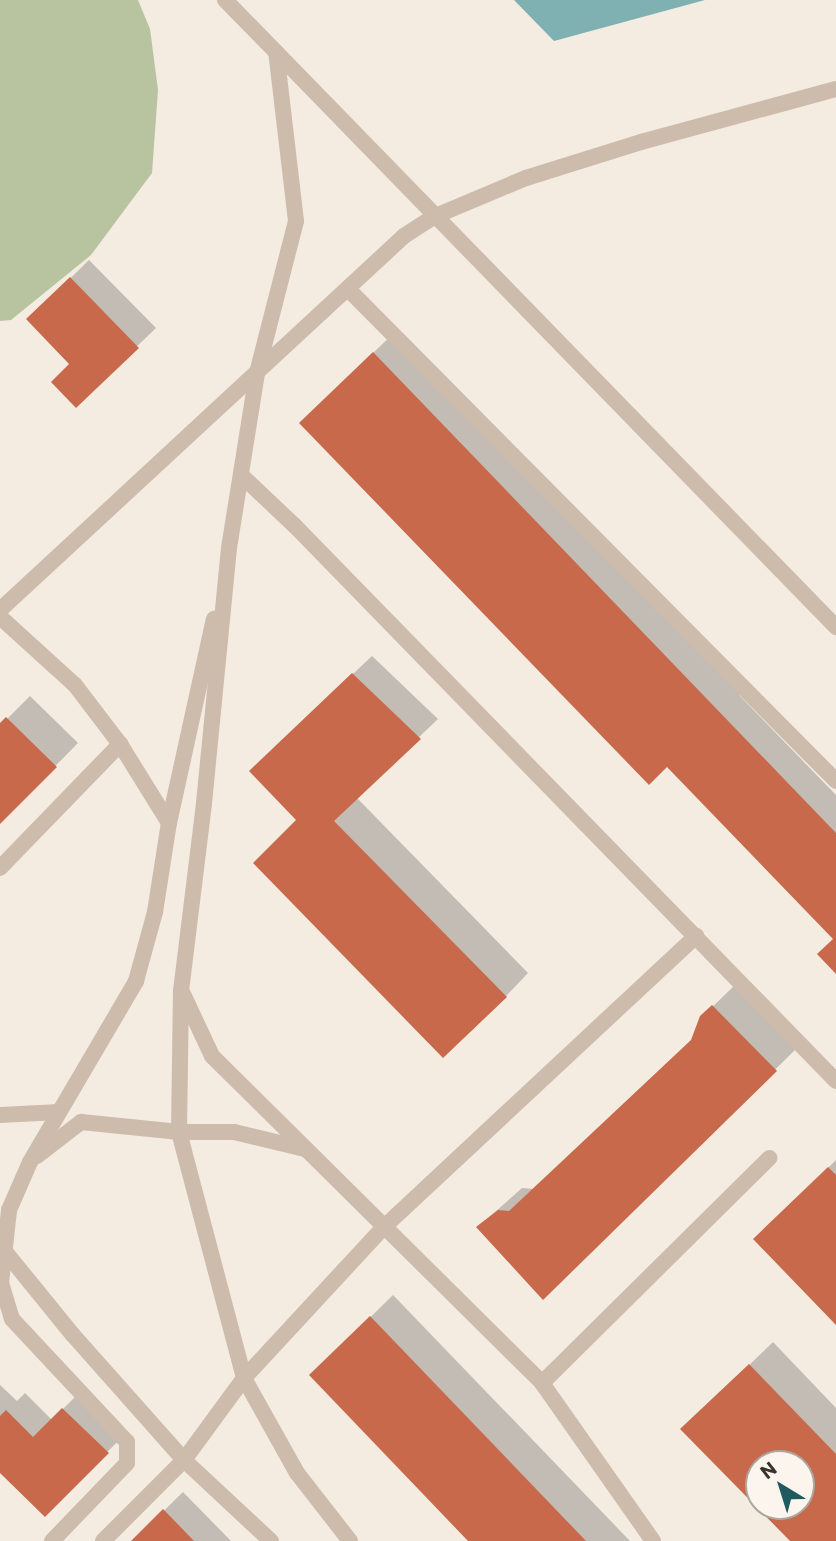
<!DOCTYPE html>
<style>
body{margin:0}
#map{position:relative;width:836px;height:1541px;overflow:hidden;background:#f4ebe1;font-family:Commissioner,sans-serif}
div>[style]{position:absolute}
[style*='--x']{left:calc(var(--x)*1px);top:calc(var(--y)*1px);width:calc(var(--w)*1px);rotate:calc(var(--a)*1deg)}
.green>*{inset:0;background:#b8c4a0}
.water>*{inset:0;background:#7fb0b2}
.shadow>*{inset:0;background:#0003}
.building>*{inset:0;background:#c8694b}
.service>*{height:16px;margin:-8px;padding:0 8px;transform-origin:8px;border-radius:8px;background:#cdbbac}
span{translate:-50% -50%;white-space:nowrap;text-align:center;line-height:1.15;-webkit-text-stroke:5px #fbf5ee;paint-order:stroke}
.north{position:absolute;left:745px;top:1450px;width:70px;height:70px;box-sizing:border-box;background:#fbf5ee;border:2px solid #aea6a0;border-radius:50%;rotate:322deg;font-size:19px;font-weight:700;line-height:28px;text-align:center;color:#3b302b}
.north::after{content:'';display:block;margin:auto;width:24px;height:32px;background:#1f5a5e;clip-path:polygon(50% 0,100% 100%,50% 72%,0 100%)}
</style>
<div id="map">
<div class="green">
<div style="clip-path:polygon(0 0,138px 0,150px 29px,158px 90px,152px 173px,91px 255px,11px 320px,0 321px)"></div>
</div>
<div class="water">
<div style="clip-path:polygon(514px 0,705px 0,554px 41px)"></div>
</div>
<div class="shadow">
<div style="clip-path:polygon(89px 260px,156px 328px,76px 405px,72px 364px,29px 319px)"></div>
<div style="clip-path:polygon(396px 331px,743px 690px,739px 695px,836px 795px,836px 971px,835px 939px,324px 400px)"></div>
<div style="clip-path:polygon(372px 656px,438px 719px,356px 797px,528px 973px,506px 996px,299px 820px,269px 753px)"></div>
<div style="clip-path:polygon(30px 696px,78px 743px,0 822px,0 726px)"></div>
<div style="clip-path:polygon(736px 984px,798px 1047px,543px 1298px,478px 1227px,522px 1188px,534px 1189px,693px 1039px,702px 1017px)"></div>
<div style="clip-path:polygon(836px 1160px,836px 1322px,778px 1217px)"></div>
<div style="clip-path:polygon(393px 1295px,630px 1541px,471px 1541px,334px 1353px)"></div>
<div style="clip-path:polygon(evenodd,773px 1342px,836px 1408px,836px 1541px,793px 1541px,683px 1429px,773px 1342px,759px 1464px,801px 1464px,801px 1506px,759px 1506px,759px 1464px)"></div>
<div style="clip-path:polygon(0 1385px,17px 1401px,25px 1393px,52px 1420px,82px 1390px,126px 1433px,45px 1515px,0 1470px)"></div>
<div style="clip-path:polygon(183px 1492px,231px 1541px,133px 1541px)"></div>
</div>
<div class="building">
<div style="clip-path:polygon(70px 277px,139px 348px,76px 408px,51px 382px,69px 364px,26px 319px)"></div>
<div style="clip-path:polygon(373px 352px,836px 833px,836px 974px,817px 954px,833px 939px,667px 767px,649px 785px,299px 423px)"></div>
<div style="clip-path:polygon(352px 673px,421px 739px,334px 821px,507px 997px,443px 1058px,253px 863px,296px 820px,249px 771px)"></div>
<div style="clip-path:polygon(6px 717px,57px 767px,0 824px,0 723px)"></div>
<div style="clip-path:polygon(712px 1005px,777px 1071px,543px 1300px,476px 1227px,498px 1210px,509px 1211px,691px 1040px,700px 1016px)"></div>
<div style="clip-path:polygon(828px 1167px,836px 1175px,836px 1325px,753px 1239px)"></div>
<div style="clip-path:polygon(370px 1316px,586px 1541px,468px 1541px,309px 1375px)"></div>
<div style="clip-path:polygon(evenodd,749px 1364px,836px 1454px,836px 1541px,790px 1541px,680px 1429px,749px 1364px,759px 1464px,801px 1464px,801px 1506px,759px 1506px,759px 1464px)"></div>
<div style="clip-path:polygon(62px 1408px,109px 1453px,45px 1517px,0 1473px,0 1416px,6px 1410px,33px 1437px)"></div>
<div style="clip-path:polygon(163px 1509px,194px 1541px,131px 1541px)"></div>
</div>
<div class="service">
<div style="--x:276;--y:52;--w:803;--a:45.76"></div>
<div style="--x:348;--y:289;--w:693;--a:45.23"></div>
<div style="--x:241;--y:475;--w:74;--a:43.4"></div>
<div style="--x:295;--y:526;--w:775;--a:45.73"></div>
<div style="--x:0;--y:610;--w:551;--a:-42.79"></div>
<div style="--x:404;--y:236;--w:35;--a:-33"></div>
<div style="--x:433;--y:217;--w:101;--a:-22.8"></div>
<div style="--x:526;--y:178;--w:121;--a:-17.4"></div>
<div style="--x:641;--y:142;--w:202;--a:-15.2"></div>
<div style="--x:0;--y:617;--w:101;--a:42.2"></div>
<div style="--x:75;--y:685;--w:74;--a:52.7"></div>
<div style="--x:120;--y:744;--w:93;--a:58.2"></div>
<div style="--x:0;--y:868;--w:173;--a:-45.9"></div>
<div style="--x:183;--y:994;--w:68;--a:64.9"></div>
<div style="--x:212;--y:1056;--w:465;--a:44.7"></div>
<div style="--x:542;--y:1383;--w:193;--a:54.9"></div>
<div style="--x:0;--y:1115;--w:59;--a:-2.9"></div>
<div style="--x:37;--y:1156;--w:56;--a:-37.7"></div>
<div style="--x:81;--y:1122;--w:99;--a:5.8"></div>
<div style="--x:179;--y:1132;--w:55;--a:0"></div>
<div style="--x:234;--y:1132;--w:73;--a:13.5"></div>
<div style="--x:3;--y:1249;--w:111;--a:50.9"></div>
<div style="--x:73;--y:1335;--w:167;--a:48.4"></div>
<div style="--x:184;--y:1460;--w:119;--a:43"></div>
<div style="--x:542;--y:1383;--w:320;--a:-44.7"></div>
<div style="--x:52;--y:1541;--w:108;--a:-46.1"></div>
<div style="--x:127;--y:1463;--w:21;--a:-90"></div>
<div style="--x:127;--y:1442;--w:168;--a:-133.1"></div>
<div style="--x:12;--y:1319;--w:38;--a:-107"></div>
<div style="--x:1;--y:1283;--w:73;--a:-83.7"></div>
<div style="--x:9;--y:1210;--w:52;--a:-66.4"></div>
<div style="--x:30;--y:1162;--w:210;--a:-59.6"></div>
<div style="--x:136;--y:981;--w:72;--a:-74.6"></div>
<div style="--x:155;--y:912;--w:90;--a:-81.1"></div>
<div style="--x:169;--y:823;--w:209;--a:-77.6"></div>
<div style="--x:103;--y:1541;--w:115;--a:-45"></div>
<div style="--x:184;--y:1460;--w:102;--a:-53.8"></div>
<div style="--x:244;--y:1378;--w:254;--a:-104.8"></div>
<div style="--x:179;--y:1132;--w:141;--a:-89.2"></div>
<div style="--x:181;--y:991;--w:189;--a:-83"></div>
<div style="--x:204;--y:803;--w:256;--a:-84.4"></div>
<div style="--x:229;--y:548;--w:177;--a:-80.9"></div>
<div style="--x:257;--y:373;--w:157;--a:-75.6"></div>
<div style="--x:296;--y:221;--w:170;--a:-96.7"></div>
<div style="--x:276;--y:52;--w:73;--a:-134.4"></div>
<div style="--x:350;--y:1541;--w:86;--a:-127.9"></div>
<div style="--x:297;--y:1473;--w:109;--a:-119.2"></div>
<div style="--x:244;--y:1378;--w:206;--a:-47.2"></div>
<div style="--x:384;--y:1227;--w:427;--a:-43"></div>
</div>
<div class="north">N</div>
</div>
